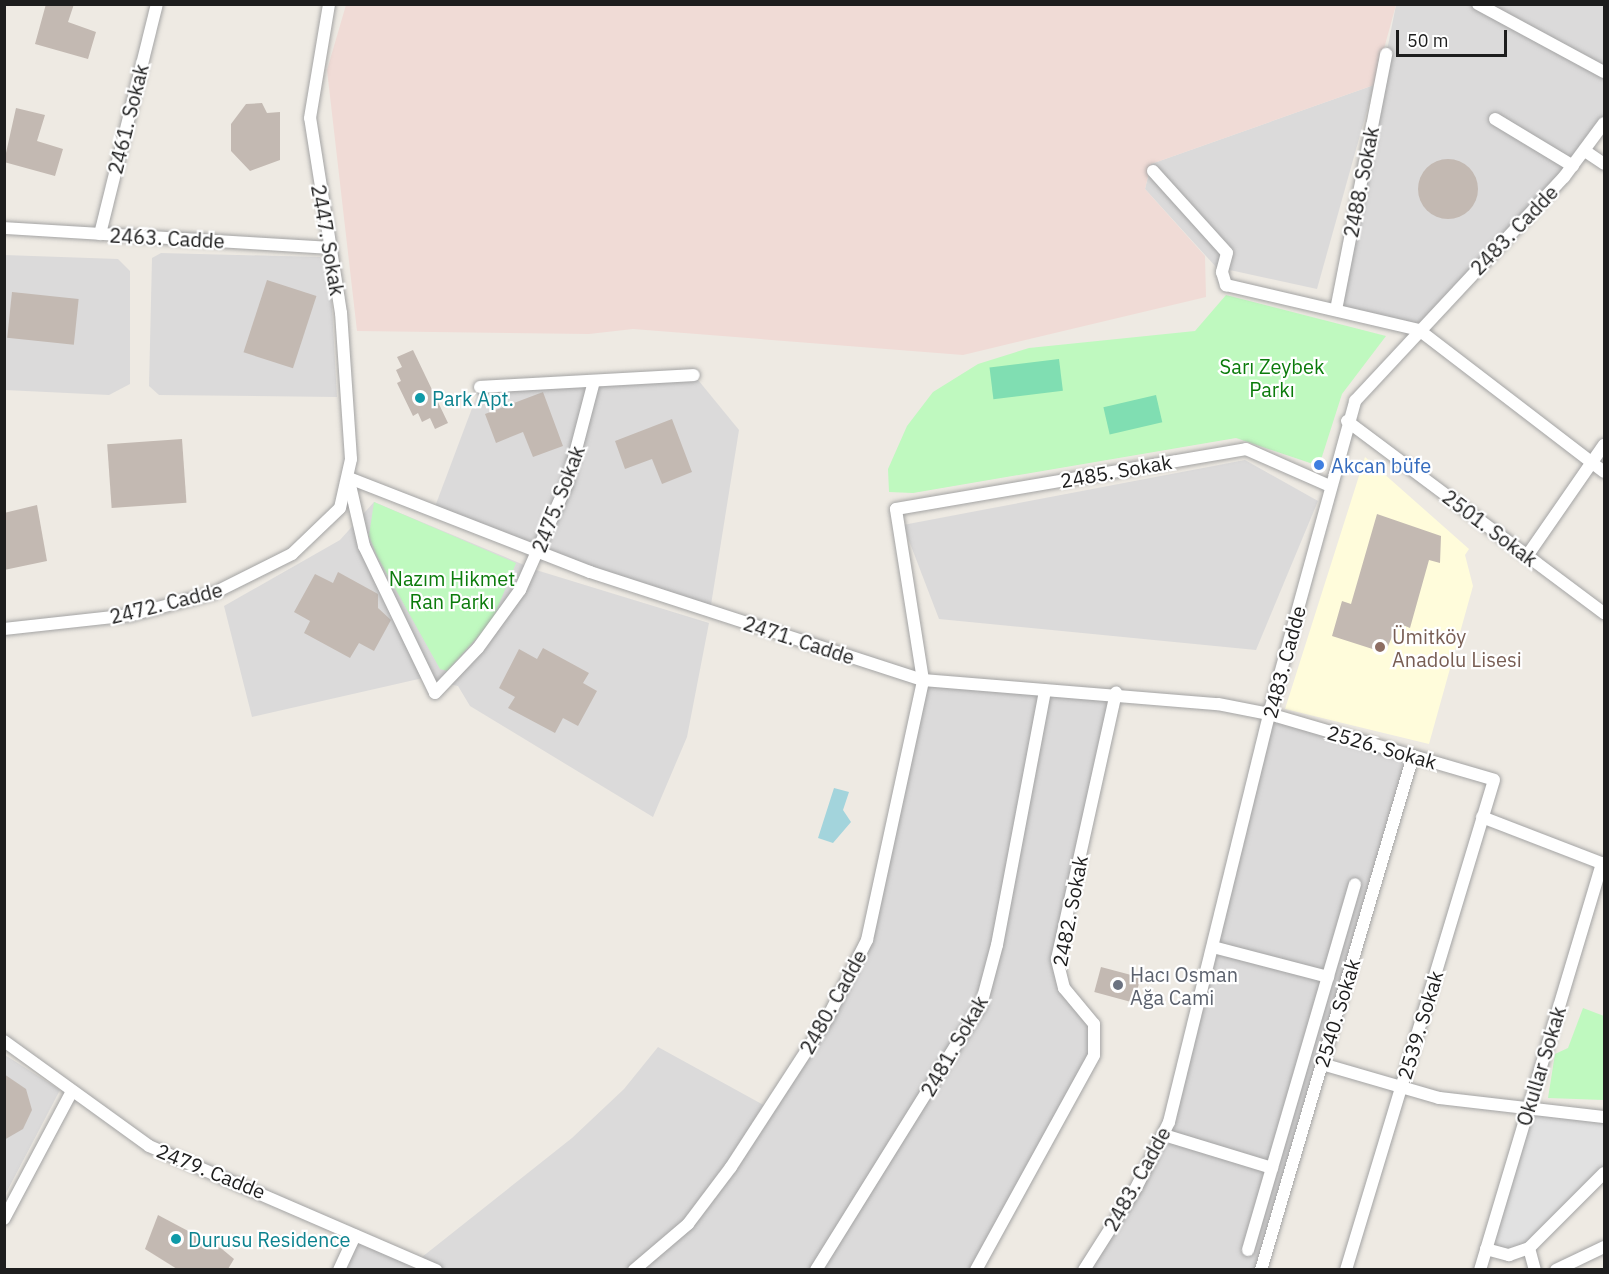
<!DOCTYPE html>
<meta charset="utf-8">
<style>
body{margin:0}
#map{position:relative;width:1609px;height:1274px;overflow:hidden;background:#eeeae3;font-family:"IBM Plex Sans",sans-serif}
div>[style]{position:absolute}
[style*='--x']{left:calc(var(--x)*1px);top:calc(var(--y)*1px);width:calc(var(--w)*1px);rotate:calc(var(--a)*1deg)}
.residential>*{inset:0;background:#dbdada}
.education>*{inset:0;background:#fffcdb}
.military>*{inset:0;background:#f0dbd6}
.park>*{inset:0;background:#bff9bf}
.pitch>*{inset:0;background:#80deb2;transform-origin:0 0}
.parking>*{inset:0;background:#e1e1e1}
.water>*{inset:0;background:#a3d4dc}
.building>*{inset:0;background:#c3b9b2;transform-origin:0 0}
.round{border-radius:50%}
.roads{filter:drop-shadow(0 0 2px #a4a4a4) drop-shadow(0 0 2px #a4a4a4)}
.minor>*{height:12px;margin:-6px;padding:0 6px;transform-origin:6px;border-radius:6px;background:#fff}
.dots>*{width:16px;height:16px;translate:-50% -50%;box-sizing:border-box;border:3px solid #fff;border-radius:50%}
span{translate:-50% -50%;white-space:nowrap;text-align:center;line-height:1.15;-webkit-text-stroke:4.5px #fff;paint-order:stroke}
.street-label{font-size:20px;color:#1d1d1d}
.park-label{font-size:20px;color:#0b7b0b}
.culture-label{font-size:20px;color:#0d838f}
.left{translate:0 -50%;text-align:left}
.shop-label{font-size:20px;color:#366cbe}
.education-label{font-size:20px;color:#785e54}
.worship-label{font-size:20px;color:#5b616d}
.frame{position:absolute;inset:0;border:6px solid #1d1d1d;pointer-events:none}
.scale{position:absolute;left:1396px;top:30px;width:111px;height:27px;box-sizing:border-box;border:3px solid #1d1d1d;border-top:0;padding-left:8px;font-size:18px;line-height:21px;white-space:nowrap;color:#1d1d1d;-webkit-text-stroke:4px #fff;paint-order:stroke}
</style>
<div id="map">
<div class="residential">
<div style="clip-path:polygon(1396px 5px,1604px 5px,1604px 123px,1419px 330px,1336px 310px)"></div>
<div style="clip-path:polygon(1374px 85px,1317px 289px,1216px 267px,1145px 189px,1151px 164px)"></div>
<div style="clip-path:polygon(161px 253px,320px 257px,330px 272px,337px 397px,159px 395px,149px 386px,152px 258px)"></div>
<div style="clip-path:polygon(4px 255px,118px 259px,130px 271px,130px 384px,109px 395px,5px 390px)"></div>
<div style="clip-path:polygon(694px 375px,739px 430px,710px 611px,433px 512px,480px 387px)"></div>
<div style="clip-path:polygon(1245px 460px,1318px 501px,1256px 650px,939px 619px,903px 525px)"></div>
<div style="clip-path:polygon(374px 502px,536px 570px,709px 623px,687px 737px,653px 817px,470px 706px,458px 686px,423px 678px,252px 717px,224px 606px,340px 540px)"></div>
<div style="clip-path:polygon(923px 680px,1116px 692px,1058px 975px,1086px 1011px,1096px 1040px,976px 1269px,339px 1270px,355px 1235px,417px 1261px,572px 1138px,624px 1089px,658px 1047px,769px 1108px,856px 966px)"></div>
<div style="clip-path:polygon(1269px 714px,1413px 756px,1261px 1269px,1084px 1270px,1159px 1145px)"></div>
<div style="clip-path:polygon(5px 1055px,60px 1090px,5px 1195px)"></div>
</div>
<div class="education">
<div style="clip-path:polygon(1365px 457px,1469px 549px,1465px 555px,1473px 586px,1429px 744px,1285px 709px)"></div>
</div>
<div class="military">
<div style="clip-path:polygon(346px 5px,1396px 5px,1374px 85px,1151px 164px,1145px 189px,1205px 256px,1206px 297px,963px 355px,633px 329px,589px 334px,357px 331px,327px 70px)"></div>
</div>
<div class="park">
<div style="clip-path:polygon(1226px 295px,1386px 336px,1342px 394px,1319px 466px,1236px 438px,913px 493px,889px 492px,888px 469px,907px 426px,933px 392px,978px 364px,1029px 348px,1195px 331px)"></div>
<div style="clip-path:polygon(374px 502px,516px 563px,492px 621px,447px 671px,440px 669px,377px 556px,369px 536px)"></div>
<div style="clip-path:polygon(1583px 1008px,1604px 1016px,1604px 1100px,1548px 1098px,1555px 1054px,1568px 1048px)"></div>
</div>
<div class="pitch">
<div style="left:1059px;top:359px;width:32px;height:70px;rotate:83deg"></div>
<div style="left:1156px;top:395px;width:28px;height:54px;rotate:77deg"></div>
</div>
<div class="parking">
<div style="clip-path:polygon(1529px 1108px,1604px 1117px,1604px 1173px,1519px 1252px,1486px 1249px)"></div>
</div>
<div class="water">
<div style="clip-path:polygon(834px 788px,849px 792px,843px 810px,851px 822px,833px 843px,818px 838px)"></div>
</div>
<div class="building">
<div style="clip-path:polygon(46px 4px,74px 4px,68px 22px,96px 32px,88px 59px,35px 44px)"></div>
<div style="clip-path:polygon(262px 103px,267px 113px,280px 112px,280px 160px,250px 171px,231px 151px,231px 124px,246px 104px)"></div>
<div style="clip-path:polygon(16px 108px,45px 115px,37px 141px,63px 149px,55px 176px,4px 162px)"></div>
<div class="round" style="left:1418px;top:159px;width:60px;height:60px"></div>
<div style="left:267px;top:280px;width:52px;height:76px;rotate:18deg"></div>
<div style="left:12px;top:292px;width:67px;height:46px;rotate:6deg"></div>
<div style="clip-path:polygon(413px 350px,448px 423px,435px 429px,430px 418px,422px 422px,418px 413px,413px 416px,397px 383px,401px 381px,396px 370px,402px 367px,397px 357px)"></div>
<div style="clip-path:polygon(543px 392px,563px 446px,533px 457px,523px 432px,496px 443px,485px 414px)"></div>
<div style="clip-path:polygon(672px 419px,692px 472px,662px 484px,652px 459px,625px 469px,615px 441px)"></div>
<div style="left:182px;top:439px;width:64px;height:75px;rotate:86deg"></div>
<div style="clip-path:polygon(37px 505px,47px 561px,4px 570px,4px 513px)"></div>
<div style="clip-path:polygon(1377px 514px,1441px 536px,1440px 563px,1429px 560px,1410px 628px,1398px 623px,1385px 653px,1332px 636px,1342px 601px,1351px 604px)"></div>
<div style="clip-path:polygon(338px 572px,378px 594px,378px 608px,391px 620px,374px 651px,359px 643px,350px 658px,304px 633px,310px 621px,294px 612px,315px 574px,333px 583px)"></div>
<div style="clip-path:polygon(543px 648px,589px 673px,583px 683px,597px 691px,578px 726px,563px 718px,555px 733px,508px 708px,515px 697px,499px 688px,519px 649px,537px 659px)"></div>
<div style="left:1101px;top:967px;width:41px;height:26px;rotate:15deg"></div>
<div style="clip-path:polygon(4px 1074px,26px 1089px,32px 1110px,23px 1129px,4px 1140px)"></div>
<div style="clip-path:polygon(158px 1215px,222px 1249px,234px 1259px,228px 1269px,177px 1269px,145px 1249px)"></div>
</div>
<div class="roads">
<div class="minor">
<div style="--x:1478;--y:4;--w:143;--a:28.4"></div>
<div style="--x:1495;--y:119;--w:91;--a:31.1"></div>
<div style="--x:1585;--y:151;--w:23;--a:34"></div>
<div style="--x:1153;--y:171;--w:110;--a:47.9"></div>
<div style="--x:1227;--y:253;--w:20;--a:105"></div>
<div style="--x:1222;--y:272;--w:14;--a:73"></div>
<div style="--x:1226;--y:285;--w:198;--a:13.1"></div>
<div style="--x:1419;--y:330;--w:233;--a:37.5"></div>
<div style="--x:4;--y:228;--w:326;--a:3.5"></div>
<div style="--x:100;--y:234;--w:237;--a:-76.1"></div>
<div style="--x:1336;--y:310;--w:261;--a:-78.9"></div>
<div style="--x:480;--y:387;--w:214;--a:-3.2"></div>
<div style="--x:1347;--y:421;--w:321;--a:36.8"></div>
<div style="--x:349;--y:478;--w:259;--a:21.3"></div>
<div style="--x:590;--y:572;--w:350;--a:18"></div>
<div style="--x:923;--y:680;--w:296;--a:4.7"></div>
<div style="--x:1218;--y:704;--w:52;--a:11.1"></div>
<div style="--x:1269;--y:714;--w:234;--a:16.3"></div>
<div style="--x:1494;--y:780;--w:512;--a:106.81"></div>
<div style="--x:350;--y:485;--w:63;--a:77.1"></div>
<div style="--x:364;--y:546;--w:163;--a:64.2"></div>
<div style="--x:435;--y:693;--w:62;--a:-46.3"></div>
<div style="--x:478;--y:648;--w:72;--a:-54.1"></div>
<div style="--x:520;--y:590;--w:116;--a:-66.1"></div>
<div style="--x:567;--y:484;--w:106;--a:-75.3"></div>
<div style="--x:1527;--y:556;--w:135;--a:-55.3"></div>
<div style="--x:4;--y:629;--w:128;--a:-6.3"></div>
<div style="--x:131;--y:615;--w:86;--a:-14.8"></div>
<div style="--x:214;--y:593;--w:87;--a:-26.6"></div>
<div style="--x:292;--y:554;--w:66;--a:-43.8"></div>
<div style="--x:340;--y:508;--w:50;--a:-77.3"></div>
<div style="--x:351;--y:459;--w:146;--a:-93.9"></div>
<div style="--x:341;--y:313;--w:197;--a:-99"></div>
<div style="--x:310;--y:118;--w:116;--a:-80.5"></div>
<div style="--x:1482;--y:817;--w:131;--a:21.1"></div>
<div style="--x:1213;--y:947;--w:119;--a:14.6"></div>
<div style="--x:4;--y:1041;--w:179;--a:35.9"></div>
<div style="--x:149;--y:1146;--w:313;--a:23.4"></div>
<div style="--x:1322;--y:1064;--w:122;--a:16.2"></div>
<div style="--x:1439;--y:1098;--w:166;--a:6.6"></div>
<div style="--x:1164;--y:1135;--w:113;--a:17"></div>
<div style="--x:4;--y:1219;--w:145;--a:-62"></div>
<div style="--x:1529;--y:1248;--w:23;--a:75"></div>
<div style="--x:1486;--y:1249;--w:24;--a:15"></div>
<div style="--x:1509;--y:1255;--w:21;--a:-19"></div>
<div style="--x:1529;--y:1248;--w:106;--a:-45"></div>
<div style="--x:1248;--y:1250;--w:381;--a:-73.7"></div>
<div style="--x:339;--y:1270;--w:38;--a:-65"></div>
<div style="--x:634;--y:1270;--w:71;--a:-40.4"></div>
<div style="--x:688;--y:1224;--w:71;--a:-53"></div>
<div style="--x:731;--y:1167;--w:176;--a:-57"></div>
<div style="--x:827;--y:1019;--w:89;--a:-63.1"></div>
<div style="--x:867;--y:940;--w:266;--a:-77.8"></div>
<div style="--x:923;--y:680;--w:173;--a:-99"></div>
<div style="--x:896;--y:509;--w:355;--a:-9.7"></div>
<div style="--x:1246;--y:449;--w:92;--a:23.8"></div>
<div style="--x:816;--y:1270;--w:312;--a:-58.1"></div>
<div style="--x:981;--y:1005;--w:62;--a:-75.1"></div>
<div style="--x:997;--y:945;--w:259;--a:-79.3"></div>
<div style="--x:976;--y:1270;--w:245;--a:-61.2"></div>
<div style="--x:1094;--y:1055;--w:31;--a:-90"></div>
<div style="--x:1094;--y:1024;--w:47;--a:-129.8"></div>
<div style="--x:1064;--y:988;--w:30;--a:-104"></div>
<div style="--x:1057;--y:959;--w:273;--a:-77.5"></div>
<div style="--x:1084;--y:1270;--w:97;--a:-57.6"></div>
<div style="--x:1136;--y:1188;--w:74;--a:-63.4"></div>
<div style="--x:1169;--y:1122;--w:420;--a:-76.2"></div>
<div style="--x:1269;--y:714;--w:325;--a:-74.6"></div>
<div style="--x:1355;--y:401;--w:306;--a:-47"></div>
<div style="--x:1564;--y:177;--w:67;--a:-53.5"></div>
<div style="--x:1261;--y:1270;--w:536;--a:-73.53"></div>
<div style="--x:1480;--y:1270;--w:425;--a:-73.3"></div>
<div style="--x:1556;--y:1270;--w:53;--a:-25.6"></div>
</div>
</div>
<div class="dots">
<div style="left:420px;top:398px;background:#0f9aa8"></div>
<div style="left:1319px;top:465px;background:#3f7fe0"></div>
<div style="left:1380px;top:647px;background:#8d6e63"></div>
<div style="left:1118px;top:985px;background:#6b7280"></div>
<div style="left:176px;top:1239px;background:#0f9aa8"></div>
</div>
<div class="street-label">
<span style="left:128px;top:119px;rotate:-76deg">2461. Sokak</span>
<span style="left:1361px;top:182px;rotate:-79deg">2488. Sokak</span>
<span style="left:1514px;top:230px;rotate:-46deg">2483. Cadde</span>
<span style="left:167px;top:238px;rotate:3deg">2463. Cadde</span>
<span style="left:328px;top:240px;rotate:80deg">2447. Sokak</span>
<span style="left:1116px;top:471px;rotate:-10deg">2485. Sokak</span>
<span style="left:558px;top:499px;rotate:-69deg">2475. Sokak</span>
<span style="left:1490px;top:528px;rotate:37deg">2501. Sokak</span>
<span style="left:166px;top:603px;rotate:-14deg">2472. Cadde</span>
<span style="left:799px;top:640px;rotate:18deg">2471. Cadde</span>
<span style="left:1284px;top:662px;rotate:-75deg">2483. Cadde</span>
<span style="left:1382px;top:747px;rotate:16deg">2526. Sokak</span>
<span style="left:1070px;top:911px;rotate:-79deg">2482. Sokak</span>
<span style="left:833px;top:1002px;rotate:-61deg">2480. Cadde</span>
<span style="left:1337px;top:1013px;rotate:-73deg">2540. Sokak</span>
<span style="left:1420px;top:1025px;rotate:-73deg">2539. Sokak</span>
<span style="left:954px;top:1046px;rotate:-60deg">2481. Sokak</span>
<span style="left:1541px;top:1066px;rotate:-73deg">Okullar Sokak</span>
<span style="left:211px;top:1171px;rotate:22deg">2479. Cadde</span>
<span style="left:1137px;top:1179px;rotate:-61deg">2483. Cadde</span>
</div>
<div class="park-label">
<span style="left:1272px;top:378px">Sarı Zeybek<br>Parkı</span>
<span style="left:452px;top:590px">Nazım Hikmet<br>Ran Parkı</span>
</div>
<div class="culture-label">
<span class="left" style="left:432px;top:398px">Park Apt.</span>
<span class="left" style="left:188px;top:1239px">Durusu Residence</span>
</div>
<div class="shop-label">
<span class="left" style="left:1331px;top:465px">Akcan büfe</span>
</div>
<div class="education-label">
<span class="left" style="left:1392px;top:648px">Ümitköy<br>Anadolu Lisesi</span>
</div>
<div class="worship-label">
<span class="left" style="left:1130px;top:986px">Hacı Osman<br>Ağa Cami</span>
</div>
<div class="frame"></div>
<div class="scale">50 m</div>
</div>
